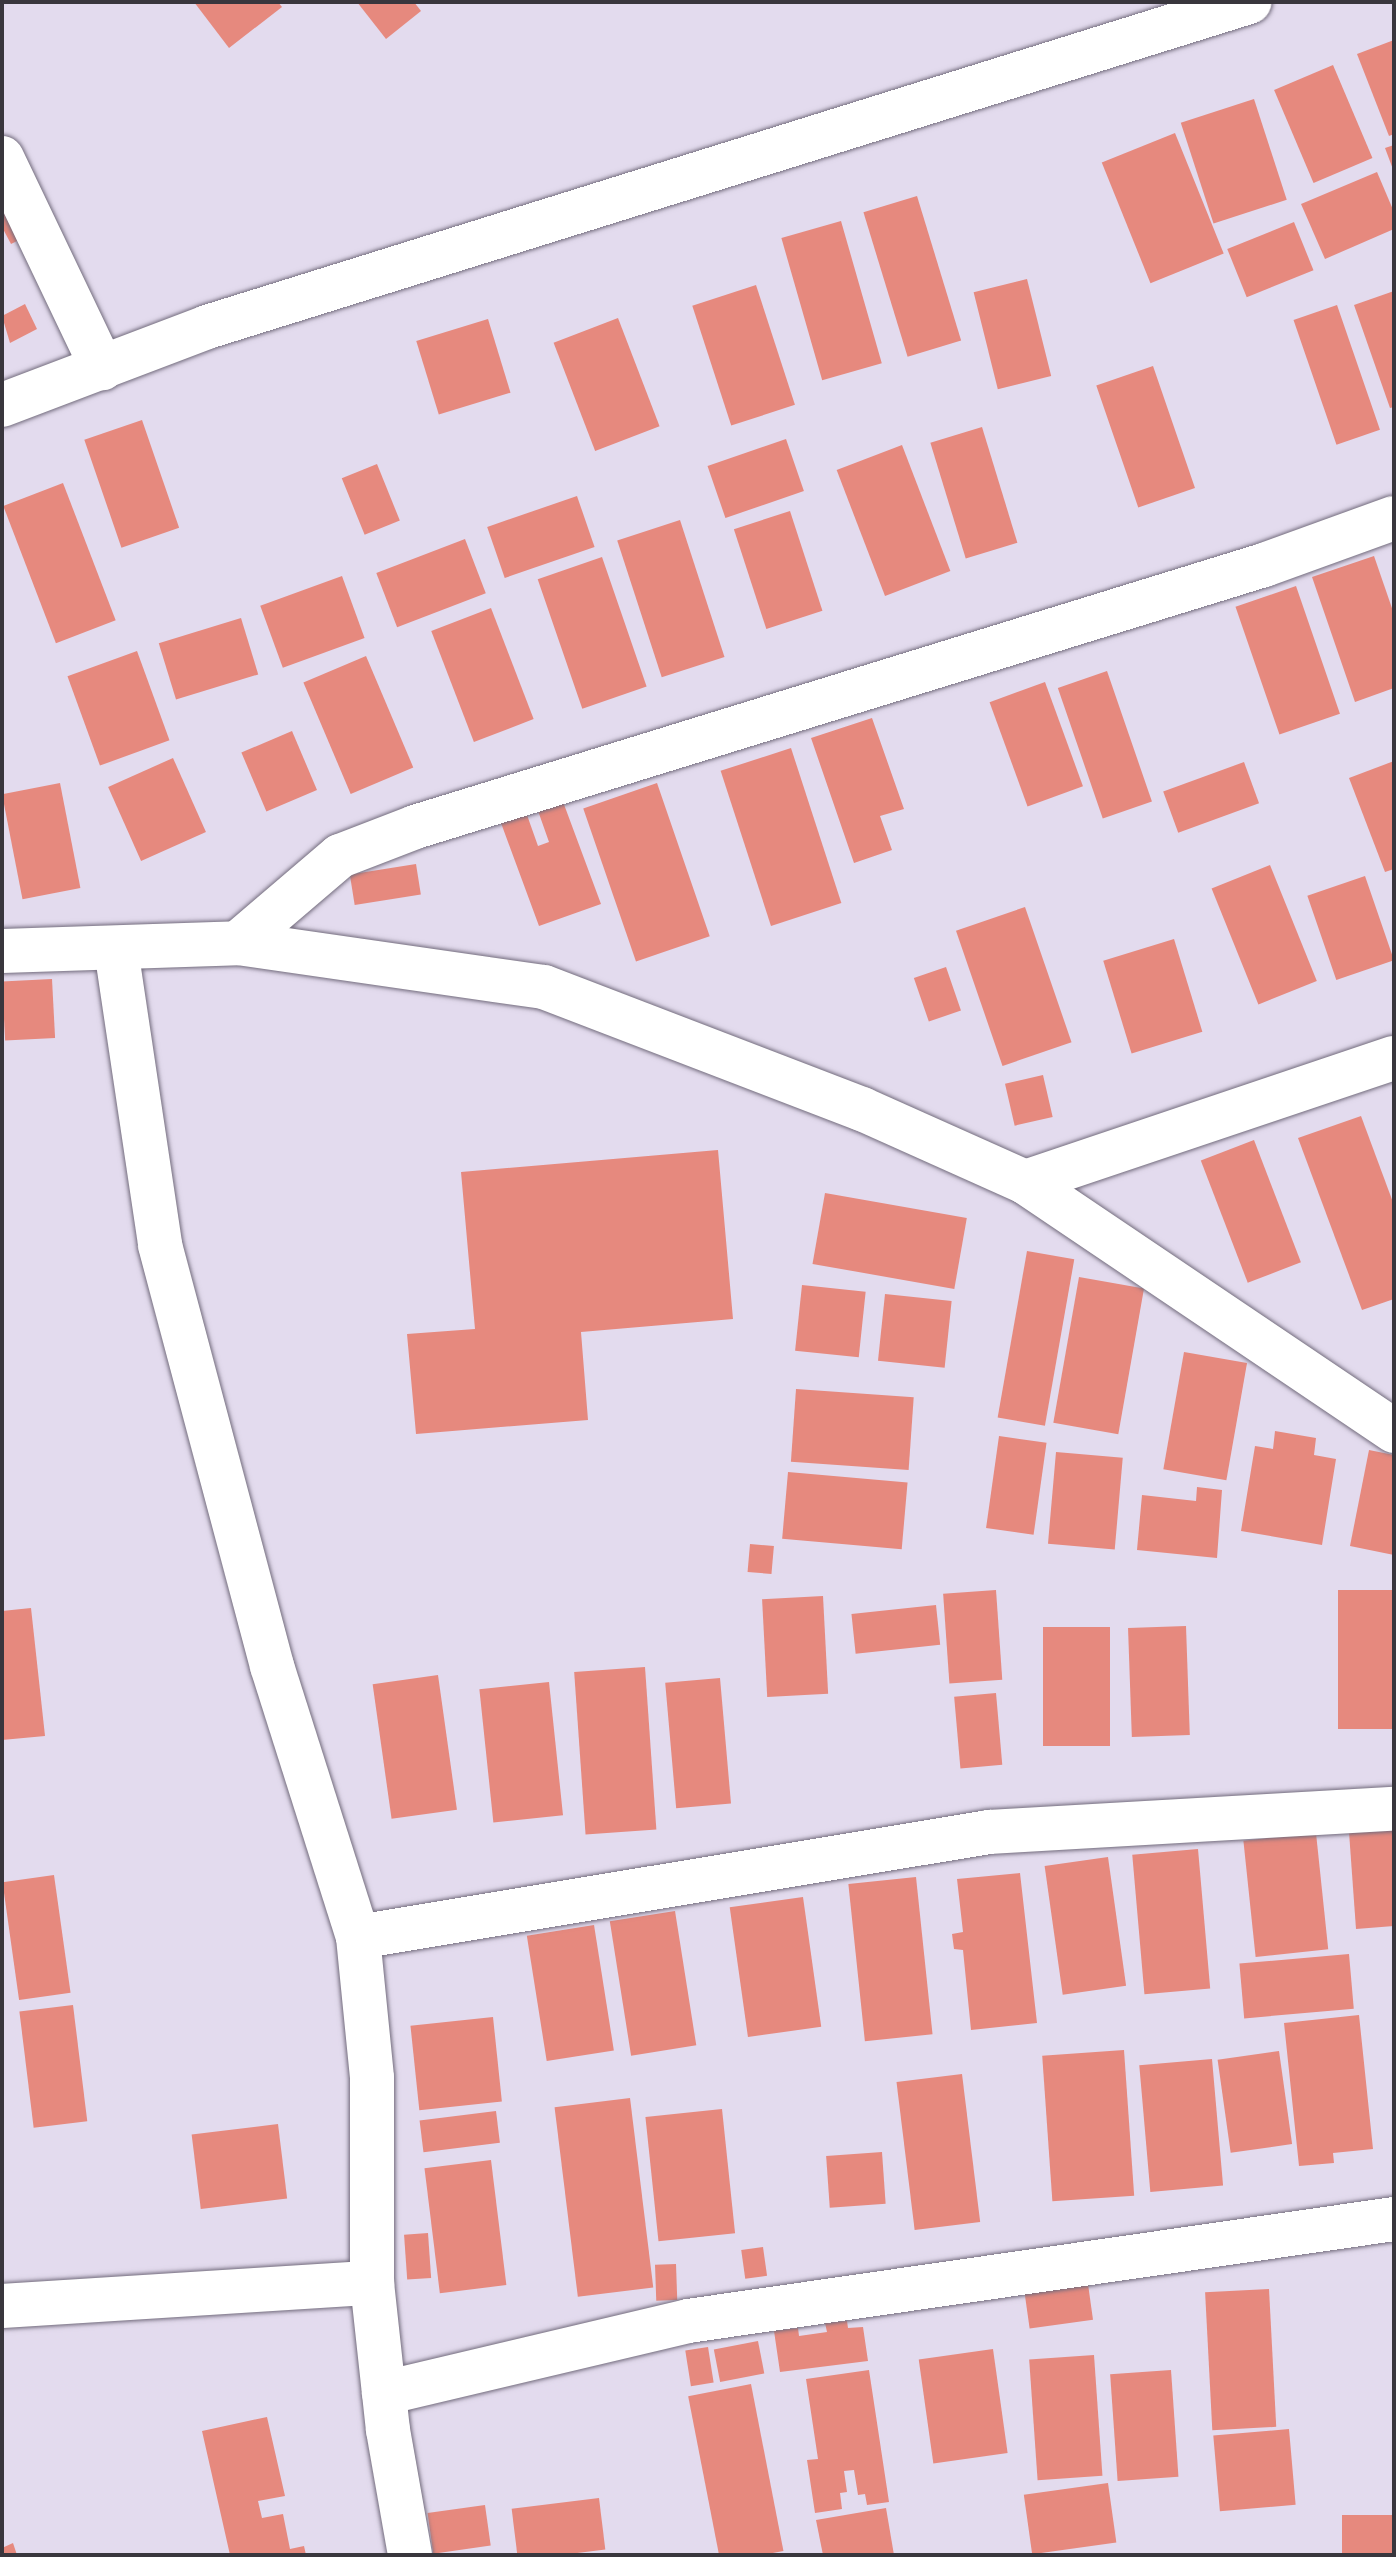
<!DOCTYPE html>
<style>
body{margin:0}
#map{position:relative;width:1396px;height:2557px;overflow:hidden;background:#e3dbee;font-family:"Times New Roman",serif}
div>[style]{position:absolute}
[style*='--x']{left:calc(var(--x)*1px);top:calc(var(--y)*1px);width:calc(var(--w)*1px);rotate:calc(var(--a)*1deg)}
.building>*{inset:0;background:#e6897e;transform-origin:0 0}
.roads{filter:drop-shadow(0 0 2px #736c7d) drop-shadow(0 0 2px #736c7d)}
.minor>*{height:44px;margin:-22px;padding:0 22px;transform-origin:22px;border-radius:22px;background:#fff}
span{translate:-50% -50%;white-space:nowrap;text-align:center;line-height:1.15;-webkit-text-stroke:6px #f0e8fc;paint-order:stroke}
.frame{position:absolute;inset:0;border:4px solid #39363d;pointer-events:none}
</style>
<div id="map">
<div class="building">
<div style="clip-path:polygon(194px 2px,278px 2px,282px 7px,229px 48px)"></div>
<div style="clip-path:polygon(357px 2px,414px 2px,421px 11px,386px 39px)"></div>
<div style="clip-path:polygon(1394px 40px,1394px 134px,1389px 136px,1357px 54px)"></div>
<div style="left:1333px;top:65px;width:101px;height:64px;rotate:67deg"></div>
<div style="left:1254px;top:99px;width:106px;height:77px;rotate:72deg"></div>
<div style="left:1175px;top:133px;width:130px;height:79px;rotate:68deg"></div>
<div style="clip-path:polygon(1394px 145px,1394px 172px,1385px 148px)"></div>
<div style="clip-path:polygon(1377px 172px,1394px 212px,1394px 229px,1325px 259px,1301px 204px)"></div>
<div style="clip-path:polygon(2px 184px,29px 235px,11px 244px,2px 227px)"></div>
<div style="left:917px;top:196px;width:151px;height:56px;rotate:73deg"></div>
<div style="left:841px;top:221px;width:148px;height:62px;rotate:74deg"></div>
<div style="left:1294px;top:222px;width:52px;height:72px;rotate:68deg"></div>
<div style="left:1027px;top:279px;width:100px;height:55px;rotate:76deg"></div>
<div style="left:756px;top:285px;width:126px;height:67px;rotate:72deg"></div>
<div style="clip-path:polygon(1394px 291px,1394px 407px,1390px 408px,1354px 305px)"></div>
<div style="clip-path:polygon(25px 304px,37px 329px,10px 343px,2px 316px)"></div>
<div style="left:1337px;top:305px;width:132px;height:46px;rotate:71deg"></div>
<div style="left:618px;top:318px;width:116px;height:69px;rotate:69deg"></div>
<div style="left:488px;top:319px;width:77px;height:75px;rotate:73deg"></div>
<div style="left:1153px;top:366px;width:129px;height:60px;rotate:71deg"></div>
<div style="left:142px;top:420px;width:114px;height:61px;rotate:71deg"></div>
<div style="left:982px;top:427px;width:121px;height:54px;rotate:73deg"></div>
<div style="left:786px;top:439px;width:55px;height:83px;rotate:71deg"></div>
<div style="left:902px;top:445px;width:135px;height:70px;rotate:69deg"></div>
<div style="left:377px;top:464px;width:61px;height:38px;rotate:68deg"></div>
<div style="left:63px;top:483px;width:147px;height:64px;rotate:69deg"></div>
<div style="left:577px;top:496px;width:54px;height:95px;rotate:71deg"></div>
<div style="left:790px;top:511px;width:105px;height:59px;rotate:72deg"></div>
<div style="left:680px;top:520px;width:144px;height:66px;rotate:72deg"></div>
<div style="left:465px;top:539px;width:58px;height:95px;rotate:69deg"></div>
<div style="clip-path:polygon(1374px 556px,1394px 614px,1394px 688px,1355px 702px,1312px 577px)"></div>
<div style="left:602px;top:557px;width:137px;height:68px;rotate:71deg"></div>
<div style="left:342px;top:576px;width:66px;height:87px;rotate:70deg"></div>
<div style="left:1296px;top:586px;width:135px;height:64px;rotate:71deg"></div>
<div style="left:491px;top:608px;width:119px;height:64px;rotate:69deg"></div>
<div style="left:241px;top:618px;width:59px;height:86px;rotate:73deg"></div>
<div style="left:137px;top:651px;width:95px;height:74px;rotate:70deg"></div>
<div style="left:366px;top:656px;width:121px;height:68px;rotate:67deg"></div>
<div style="left:1107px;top:671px;width:138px;height:52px;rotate:71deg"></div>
<div style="left:1045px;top:682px;width:111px;height:59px;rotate:70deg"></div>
<div style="clip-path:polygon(872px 718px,904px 809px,880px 816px,892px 850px,854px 863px,811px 738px)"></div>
<div style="left:292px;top:731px;width:64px;height:55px;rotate:67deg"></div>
<div style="left:791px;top:748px;width:163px;height:74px;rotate:72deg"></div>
<div style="left:173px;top:758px;width:81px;height:71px;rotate:66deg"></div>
<div style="clip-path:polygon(1394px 761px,1394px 869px,1385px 872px,1349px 778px)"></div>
<div style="left:1244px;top:762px;width:44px;height:86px;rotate:70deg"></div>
<div style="left:60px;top:783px;width:107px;height:59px;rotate:79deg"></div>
<div style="left:657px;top:783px;width:162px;height:78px;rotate:71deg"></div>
<div style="clip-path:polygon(562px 799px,601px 904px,539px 926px,501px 823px,527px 815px,538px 846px,549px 842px,537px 808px)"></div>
<div style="left:416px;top:864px;width:31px;height:67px;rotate:81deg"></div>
<div style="left:1270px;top:865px;width:125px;height:63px;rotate:68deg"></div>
<div style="left:1365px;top:876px;width:89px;height:61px;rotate:71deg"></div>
<div style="left:1025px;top:907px;width:143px;height:73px;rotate:71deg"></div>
<div style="left:1174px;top:939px;width:97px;height:74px;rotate:73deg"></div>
<div style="left:946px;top:967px;width:46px;height:34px;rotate:71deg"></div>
<div style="left:52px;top:979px;width:59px;height:50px;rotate:87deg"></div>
<div style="left:1043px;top:1075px;width:43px;height:39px;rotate:77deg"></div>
<div style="clip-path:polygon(1361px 1116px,1394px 1205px,1394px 1299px,1362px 1310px,1298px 1138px)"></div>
<div style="left:1254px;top:1140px;width:131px;height:57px;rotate:69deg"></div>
<div style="clip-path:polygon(718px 1150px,733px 1319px,581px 1332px,588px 1420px,416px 1434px,407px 1334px,475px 1329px,461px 1172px)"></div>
<div style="left:825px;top:1193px;width:144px;height:72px;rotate:10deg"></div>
<div style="left:1027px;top:1251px;width:48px;height:169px;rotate:10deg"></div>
<div style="left:1079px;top:1277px;width:66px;height:148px;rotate:10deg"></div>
<div style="left:802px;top:1285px;width:64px;height:66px;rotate:6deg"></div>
<div style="left:885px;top:1294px;width:67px;height:67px;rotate:6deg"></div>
<div style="left:1184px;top:1352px;width:64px;height:119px;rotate:10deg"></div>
<div style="left:796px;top:1389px;width:118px;height:73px;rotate:4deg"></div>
<div style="clip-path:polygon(1275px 1431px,1316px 1438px,1314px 1455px,1336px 1459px,1322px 1545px,1241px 1531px,1255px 1446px,1273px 1449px)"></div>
<div style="left:999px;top:1436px;width:48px;height:93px;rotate:8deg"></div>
<div style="clip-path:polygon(1369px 1450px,1394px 1455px,1394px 1555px,1350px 1546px)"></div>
<div style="left:1056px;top:1452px;width:67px;height:92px;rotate:5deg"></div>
<div style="left:788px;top:1472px;width:120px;height:67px;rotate:5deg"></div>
<div style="clip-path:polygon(1197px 1487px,1222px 1490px,1217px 1558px,1137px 1550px,1142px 1495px,1196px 1501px)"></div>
<div style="left:750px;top:1544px;width:24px;height:28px;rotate:5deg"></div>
<div style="left:996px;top:1590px;width:90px;height:53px;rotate:86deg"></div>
<div style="left:1394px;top:1590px;width:139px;height:56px;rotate:90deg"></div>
<div style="left:823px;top:1596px;width:98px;height:61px;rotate:87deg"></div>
<div style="left:936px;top:1605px;width:40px;height:85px;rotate:84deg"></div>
<div style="clip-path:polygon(31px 1608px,45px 1736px,2px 1740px,2px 1611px)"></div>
<div style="left:1186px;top:1626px;width:109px;height:58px;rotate:88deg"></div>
<div style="left:1110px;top:1627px;width:119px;height:67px;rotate:90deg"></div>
<div style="left:645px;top:1667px;width:163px;height:71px;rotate:86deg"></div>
<div style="left:438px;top:1675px;width:136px;height:66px;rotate:82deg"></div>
<div style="left:720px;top:1678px;width:126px;height:55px;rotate:85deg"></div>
<div style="left:549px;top:1682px;width:134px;height:70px;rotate:84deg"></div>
<div style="left:996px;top:1693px;width:72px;height:42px;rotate:85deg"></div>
<div style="clip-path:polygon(1394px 1829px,1394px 1926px,1356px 1929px,1349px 1832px)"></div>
<div style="left:1316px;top:1833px;width:117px;height:73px;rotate:84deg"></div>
<div style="left:1198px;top:1849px;width:140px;height:66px;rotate:85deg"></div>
<div style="left:1108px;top:1857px;width:130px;height:64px;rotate:82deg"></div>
<div style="clip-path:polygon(1020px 1873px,1037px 2023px,971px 2030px,963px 1950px,954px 1949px,952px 1934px,963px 1932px,957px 1879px)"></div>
<div style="left:54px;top:1875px;width:119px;height:52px;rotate:82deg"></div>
<div style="left:916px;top:1877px;width:158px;height:68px;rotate:84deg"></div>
<div style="left:803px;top:1897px;width:131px;height:74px;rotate:82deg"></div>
<div style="left:675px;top:1911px;width:136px;height:66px;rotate:81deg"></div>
<div style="left:594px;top:1925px;width:127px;height:68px;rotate:81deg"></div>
<div style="left:1349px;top:1954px;width:55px;height:110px;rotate:85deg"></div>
<div style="left:73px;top:2005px;width:117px;height:54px;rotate:83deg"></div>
<div style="clip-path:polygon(1359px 2015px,1373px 2149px,1333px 2153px,1334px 2163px,1299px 2166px,1284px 2023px)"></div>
<div style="left:493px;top:2017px;width:85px;height:83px;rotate:84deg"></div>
<div style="left:1124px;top:2050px;width:146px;height:82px;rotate:86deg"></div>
<div style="left:1279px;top:2051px;width:94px;height:62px;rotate:82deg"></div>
<div style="left:1212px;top:2059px;width:127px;height:73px;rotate:85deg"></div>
<div style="left:962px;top:2074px;width:149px;height:66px;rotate:83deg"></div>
<div style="left:630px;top:2098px;width:191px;height:76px;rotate:83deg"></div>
<div style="left:722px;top:2109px;width:125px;height:77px;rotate:84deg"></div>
<div style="left:496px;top:2111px;width:32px;height:77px;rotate:83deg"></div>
<div style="left:278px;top:2124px;width:75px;height:87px;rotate:83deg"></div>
<div style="left:882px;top:2152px;width:52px;height:56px;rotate:86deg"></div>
<div style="left:491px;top:2160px;width:126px;height:67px;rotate:83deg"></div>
<div style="left:428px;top:2233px;width:45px;height:24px;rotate:86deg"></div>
<div style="left:763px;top:2247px;width:29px;height:22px;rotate:82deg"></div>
<div style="left:676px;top:2264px;width:36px;height:21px;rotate:88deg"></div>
<div style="left:1088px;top:2284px;width:36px;height:64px;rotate:82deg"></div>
<div style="left:1269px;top:2289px;width:138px;height:64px;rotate:87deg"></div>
<div style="clip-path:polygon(847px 2321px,848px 2328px,863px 2327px,868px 2361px,780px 2372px,774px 2331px,798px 2328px,799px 2336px,827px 2332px,825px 2323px)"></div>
<div style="left:758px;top:2341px;width:33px;height:45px;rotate:79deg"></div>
<div style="left:708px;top:2347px;width:36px;height:23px;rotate:81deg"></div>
<div style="left:993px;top:2349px;width:105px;height:75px;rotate:82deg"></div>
<div style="left:1094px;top:2355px;width:121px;height:65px;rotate:86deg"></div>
<div style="clip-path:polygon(869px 2370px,889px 2502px,867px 2505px,865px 2494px,858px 2495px,854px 2470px,844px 2471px,847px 2492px,840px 2493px,842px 2509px,815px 2513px,807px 2460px,818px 2459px,806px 2379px)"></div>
<div style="left:1171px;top:2370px;width:107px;height:61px;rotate:86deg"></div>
<div style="left:751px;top:2384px;width:170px;height:64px;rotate:79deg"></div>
<div style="clip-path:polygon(267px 2417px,285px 2496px,258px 2501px,262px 2518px,283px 2514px,290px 2549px,304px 2546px,306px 2555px,230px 2555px,202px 2431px)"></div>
<div style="left:1289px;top:2429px;width:76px;height:76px;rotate:85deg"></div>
<div style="left:1108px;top:2483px;width:60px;height:85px;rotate:82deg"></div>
<div style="left:599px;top:2498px;width:52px;height:88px;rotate:83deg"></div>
<div style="left:485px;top:2505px;width:41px;height:58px;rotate:82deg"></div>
<div style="clip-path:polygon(886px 2508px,894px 2555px,823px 2555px,816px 2520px)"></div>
<div style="left:1394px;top:2515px;width:40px;height:52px;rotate:90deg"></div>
<div style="clip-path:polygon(13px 2543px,17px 2555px,2px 2555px,2px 2548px)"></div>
</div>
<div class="roads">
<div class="minor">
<div style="--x:2;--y:158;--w:233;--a:64.5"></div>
<div style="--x:2;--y:405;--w:219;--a:-20.8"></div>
<div style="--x:207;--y:327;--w:1092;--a:-17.32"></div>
<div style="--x:238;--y:943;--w:134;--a:-40.5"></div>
<div style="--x:340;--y:856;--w:80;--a:-21.1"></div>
<div style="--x:415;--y:827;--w:889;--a:-17.15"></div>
<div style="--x:1264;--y:565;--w:138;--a:-19.9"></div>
<div style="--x:116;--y:949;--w:299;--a:81.5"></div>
<div style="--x:160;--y:1245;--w:436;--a:75.1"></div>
<div style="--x:272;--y:1666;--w:284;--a:72.4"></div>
<div style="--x:358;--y:1937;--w:142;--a:84.3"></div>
<div style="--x:372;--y:2078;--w:205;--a:90"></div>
<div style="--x:372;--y:2283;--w:148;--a:83.8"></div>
<div style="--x:388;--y:2430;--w:127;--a:80"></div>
<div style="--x:2;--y:951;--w:236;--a:-1.9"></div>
<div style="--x:238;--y:943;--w:309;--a:8.2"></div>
<div style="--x:544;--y:987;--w:341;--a:21"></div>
<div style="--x:862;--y:1109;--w:179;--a:24.1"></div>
<div style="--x:1025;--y:1182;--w:445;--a:34"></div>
<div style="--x:1025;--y:1182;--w:389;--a:-18.6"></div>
<div style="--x:358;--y:1937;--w:640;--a:-9.45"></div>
<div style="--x:989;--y:1832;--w:406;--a:-3.3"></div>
<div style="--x:2;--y:2306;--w:371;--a:-3.6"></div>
<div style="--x:384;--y:2393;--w:312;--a:-13.3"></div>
<div style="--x:688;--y:2321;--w:713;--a:-8.22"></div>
</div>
</div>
<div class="frame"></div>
</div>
